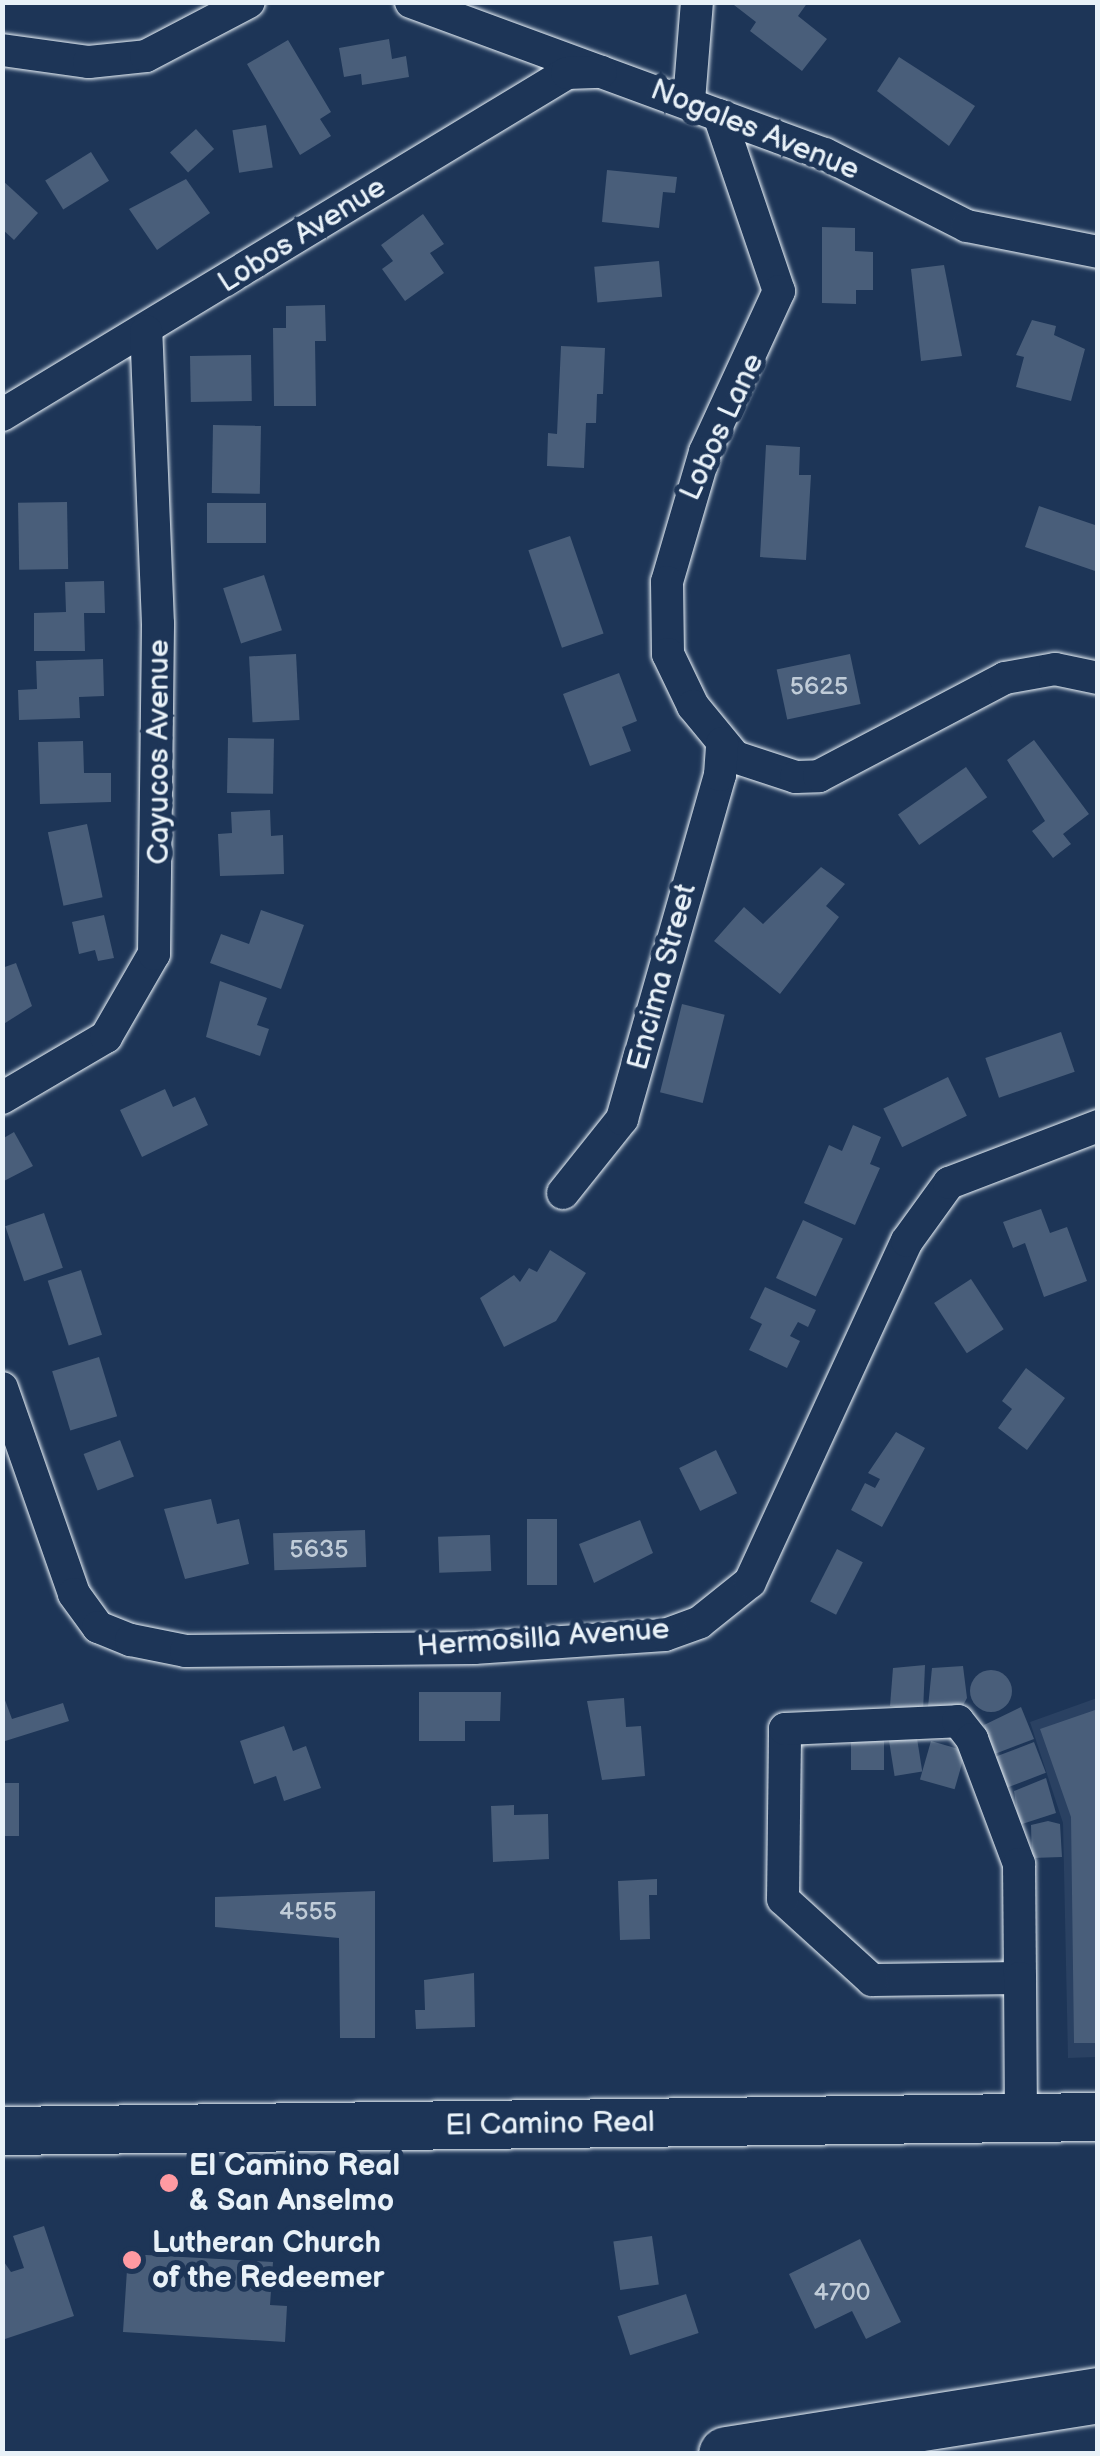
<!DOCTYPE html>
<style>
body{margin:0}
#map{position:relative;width:1100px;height:2456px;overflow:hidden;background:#1d3557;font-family:"Balsamiq Sans",sans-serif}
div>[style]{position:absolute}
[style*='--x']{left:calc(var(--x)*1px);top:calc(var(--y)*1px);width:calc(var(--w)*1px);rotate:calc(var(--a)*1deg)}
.built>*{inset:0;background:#2a4162}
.building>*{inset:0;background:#495e7a;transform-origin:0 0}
.round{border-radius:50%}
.roads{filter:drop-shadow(0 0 2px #e8f1f8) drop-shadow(0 0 2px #e8f1f8)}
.minor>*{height:32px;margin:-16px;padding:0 16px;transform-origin:16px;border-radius:16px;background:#1d3557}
.secondary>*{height:48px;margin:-24px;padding:0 24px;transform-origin:24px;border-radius:24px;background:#1d3557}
.motorway>*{height:55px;margin:-27.5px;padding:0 27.5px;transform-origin:27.5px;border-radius:27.5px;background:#1d3557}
.dots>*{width:28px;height:28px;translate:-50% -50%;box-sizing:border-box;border:5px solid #1d3557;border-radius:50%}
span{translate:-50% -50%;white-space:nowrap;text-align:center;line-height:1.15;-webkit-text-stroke:10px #1d3557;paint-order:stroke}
.number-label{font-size:25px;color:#c0ccd8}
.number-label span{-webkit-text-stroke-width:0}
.street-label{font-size:30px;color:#e8f1f8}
.poi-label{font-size:30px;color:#e8f1f8;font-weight:700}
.left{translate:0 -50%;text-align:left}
.frame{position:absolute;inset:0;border:5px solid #e8f1f8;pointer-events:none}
</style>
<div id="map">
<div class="built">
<div style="clip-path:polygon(1097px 1698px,1097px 2057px,1068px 2058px,1063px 1823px,1030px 1722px)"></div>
</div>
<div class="building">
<div style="clip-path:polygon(808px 2px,798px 16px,827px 39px,802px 71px,750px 31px,756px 22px,734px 5px)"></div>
<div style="clip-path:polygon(389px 39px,392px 59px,406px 56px,409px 77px,362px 85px,361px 74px,344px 77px,339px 48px)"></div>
<div style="clip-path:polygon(288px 40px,331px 112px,320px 119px,331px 136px,300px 155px,247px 64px)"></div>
<div style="clip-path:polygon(899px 57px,975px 106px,949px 146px,877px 91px)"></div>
<div style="left:266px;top:125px;width:43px;height:34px;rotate:81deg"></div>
<div style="left:196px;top:129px;width:27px;height:35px;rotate:48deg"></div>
<div style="left:91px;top:152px;width:34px;height:54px;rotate:58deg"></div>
<div style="clip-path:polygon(607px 170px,677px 177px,675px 193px,663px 192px,659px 228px,602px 222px)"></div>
<div style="clip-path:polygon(186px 179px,210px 213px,157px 250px,129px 209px)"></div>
<div style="clip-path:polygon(2px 180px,38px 213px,14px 240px,2px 229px)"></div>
<div style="clip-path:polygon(423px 214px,444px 244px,430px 253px,444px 273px,405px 301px,382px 269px,393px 261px,381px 245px)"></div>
<div style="clip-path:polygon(822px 227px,855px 228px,855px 251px,873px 252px,873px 290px,856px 290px,856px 304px,822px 303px)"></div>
<div style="left:659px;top:261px;width:36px;height:65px;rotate:85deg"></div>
<div style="clip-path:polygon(944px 265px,962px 356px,921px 361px,911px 269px)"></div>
<div style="clip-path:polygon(325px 305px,326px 341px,315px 341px,316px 406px,274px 406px,273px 328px,286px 328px,286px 306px)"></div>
<div style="clip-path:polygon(1032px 320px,1056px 326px,1054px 335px,1085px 349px,1071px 401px,1016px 387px,1024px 357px,1016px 355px)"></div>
<div style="clip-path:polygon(561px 346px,605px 348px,603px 394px,597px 394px,596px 423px,586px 423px,584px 468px,547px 466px,548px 433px,557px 434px)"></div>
<div style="left:251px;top:355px;width:46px;height:61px;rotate:89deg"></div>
<div style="left:213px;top:425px;width:48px;height:68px;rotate:1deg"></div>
<div style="clip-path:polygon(766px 445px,800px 447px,799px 475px,811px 475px,806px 560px,760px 557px)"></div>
<div style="left:67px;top:502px;width:67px;height:49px;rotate:89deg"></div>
<div style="left:266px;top:503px;width:40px;height:59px;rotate:90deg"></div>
<div style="clip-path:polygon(1039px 506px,1098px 526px,1098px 572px,1025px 547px)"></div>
<div style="left:570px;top:536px;width:103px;height:44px;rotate:71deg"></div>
<div style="left:264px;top:575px;width:58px;height:43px;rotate:72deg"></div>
<div style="clip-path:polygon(104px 581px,105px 613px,84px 613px,85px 651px,34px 651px,34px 613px,66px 612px,65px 582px)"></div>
<div style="left:296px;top:654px;width:66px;height:47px;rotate:87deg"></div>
<div style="left:850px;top:654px;width:51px;height:75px;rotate:78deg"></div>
<div style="clip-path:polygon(103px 659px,104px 696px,79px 697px,80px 718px,19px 720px,18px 690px,37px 689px,36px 661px)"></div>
<div style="clip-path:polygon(619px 673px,637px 721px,622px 727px,631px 751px,590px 766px,563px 694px)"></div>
<div style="left:228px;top:738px;width:46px;height:55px;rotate:1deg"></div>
<div style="clip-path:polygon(1034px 740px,1089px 814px,1063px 834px,1071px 844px,1053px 858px,1032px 831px,1045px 821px,1007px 760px)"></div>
<div style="clip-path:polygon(83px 741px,84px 773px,111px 773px,111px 802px,40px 804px,38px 742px)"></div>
<div style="left:966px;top:767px;width:37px;height:83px;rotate:55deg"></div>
<div style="clip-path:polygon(270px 810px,271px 836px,283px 835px,284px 874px,220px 876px,218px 834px,232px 833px,231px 812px)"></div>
<div style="left:87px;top:824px;width:75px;height:40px;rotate:78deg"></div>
<div style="clip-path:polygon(821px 867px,845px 884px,826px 906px,839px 917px,780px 994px,714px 941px,744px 907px,763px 924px)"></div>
<div style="clip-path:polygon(261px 910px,304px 925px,281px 989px,210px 963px,221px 934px,249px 944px)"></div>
<div style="clip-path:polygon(104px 915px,114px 958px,98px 961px,95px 950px,79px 954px,72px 922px)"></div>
<div style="clip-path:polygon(16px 963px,32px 1006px,2px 1025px,2px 968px)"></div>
<div style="clip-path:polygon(220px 981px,267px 998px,257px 1025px,269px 1029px,260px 1056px,206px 1037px)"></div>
<div style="left:682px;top:1004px;width:44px;height:91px;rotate:14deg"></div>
<div style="left:1061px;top:1032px;width:42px;height:80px;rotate:71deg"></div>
<div style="left:948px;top:1077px;width:43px;height:72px;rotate:64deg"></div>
<div style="clip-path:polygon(165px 1089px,173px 1107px,195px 1097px,208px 1125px,142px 1157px,120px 1110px)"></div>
<div style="clip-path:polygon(853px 1125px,881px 1137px,870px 1164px,880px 1168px,855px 1225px,804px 1203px,829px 1145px,842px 1151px)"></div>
<div style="clip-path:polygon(14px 1132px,33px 1166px,2px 1182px,2px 1139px)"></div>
<div style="clip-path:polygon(1041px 1209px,1050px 1233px,1067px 1227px,1087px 1281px,1044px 1297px,1025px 1243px,1013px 1248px,1003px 1222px)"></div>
<div style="left:44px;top:1213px;width:58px;height:41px;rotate:71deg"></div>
<div style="left:803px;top:1220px;width:44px;height:64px;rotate:25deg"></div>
<div style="clip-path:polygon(550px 1250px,586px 1273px,556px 1321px,504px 1347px,480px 1298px,514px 1275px,520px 1282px,529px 1268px,537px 1272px)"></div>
<div style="left:81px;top:1270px;width:68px;height:35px;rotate:72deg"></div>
<div style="left:971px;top:1279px;width:60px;height:44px;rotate:57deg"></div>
<div style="clip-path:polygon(765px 1287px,816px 1310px,808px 1327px,798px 1322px,790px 1336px,800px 1341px,787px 1368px,749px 1350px,762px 1324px,750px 1318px)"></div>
<div style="left:99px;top:1357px;width:62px;height:49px;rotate:73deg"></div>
<div style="clip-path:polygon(1026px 1368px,1065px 1398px,1027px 1450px,998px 1428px,1012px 1409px,1002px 1401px)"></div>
<div style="clip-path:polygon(896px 1432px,925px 1448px,882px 1527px,851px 1510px,865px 1483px,875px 1488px,880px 1479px,868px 1473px)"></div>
<div style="left:120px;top:1440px;width:39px;height:39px;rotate:69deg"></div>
<div style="left:716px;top:1450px;width:48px;height:41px;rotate:64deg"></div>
<div style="clip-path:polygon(211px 1499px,217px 1524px,239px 1519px,249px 1564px,185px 1579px,164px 1509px)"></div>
<div style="left:527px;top:1519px;width:30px;height:66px"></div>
<div style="clip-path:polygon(640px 1520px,653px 1553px,594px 1583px,579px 1544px)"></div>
<div style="left:365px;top:1530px;width:37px;height:92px;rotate:88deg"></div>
<div style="left:490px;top:1535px;width:36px;height:52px;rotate:88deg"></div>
<div style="left:837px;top:1549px;width:29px;height:59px;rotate:27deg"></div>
<div style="clip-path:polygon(925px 1665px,923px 1712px,890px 1706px,893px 1668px)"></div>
<div style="clip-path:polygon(963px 1666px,967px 1698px,960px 1711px,928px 1707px,932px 1668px)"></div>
<div class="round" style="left:970px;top:1670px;width:42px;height:42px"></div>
<div style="clip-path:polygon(2px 1692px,12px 1719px,63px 1703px,69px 1721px,2px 1742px)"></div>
<div style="clip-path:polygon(419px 1692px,501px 1692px,500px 1721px,465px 1721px,465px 1741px,419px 1741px)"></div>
<div style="clip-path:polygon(624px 1698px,626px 1727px,641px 1726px,645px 1776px,602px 1780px,587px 1701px)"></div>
<div style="clip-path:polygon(1021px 1707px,1034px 1739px,992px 1755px,984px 1725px)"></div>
<div style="clip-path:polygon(1098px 1709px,1098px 2043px,1074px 2043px,1071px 1817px,1040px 1729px)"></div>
<div style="clip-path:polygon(284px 1726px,293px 1751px,306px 1746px,321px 1788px,284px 1801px,276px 1776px,254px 1784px,240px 1741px)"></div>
<div style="left:916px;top:1732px;width:40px;height:28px;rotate:81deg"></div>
<div style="left:884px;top:1734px;width:36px;height:33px;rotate:90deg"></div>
<div style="left:931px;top:1741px;width:36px;height:40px;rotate:16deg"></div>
<div style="left:1034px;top:1742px;width:33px;height:42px;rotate:69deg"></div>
<div style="clip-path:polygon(1046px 1778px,1056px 1813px,1019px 1825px,1014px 1791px)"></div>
<div style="left:2px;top:1783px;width:17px;height:53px"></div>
<div style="clip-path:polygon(514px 1805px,514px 1815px,548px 1814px,549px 1859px,493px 1862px,491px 1806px)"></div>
<div style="clip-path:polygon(1048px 1821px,1060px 1824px,1062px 1857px,1032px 1858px,1031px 1825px)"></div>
<div style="clip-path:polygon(657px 1879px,657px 1895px,649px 1895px,650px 1939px,620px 1940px,618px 1881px)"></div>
<div style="clip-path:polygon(375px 1891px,375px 2038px,340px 2038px,339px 1938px,215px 1927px,215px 1897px)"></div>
<div style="clip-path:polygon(474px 1973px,475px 2027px,416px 2029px,415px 2010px,425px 2010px,424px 1980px)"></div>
<div style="clip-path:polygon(44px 2226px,74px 2316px,2px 2340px,2px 2259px,11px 2272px,24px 2268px,13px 2236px)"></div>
<div style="left:652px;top:2236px;width:49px;height:39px;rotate:82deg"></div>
<div style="clip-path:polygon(860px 2239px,901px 2322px,866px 2339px,852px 2311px,815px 2329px,789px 2274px)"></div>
<div style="clip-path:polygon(128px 2254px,273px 2262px,270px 2305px,287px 2306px,285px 2342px,123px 2332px)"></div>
<div style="left:686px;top:2294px;width:41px;height:72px;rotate:72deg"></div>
</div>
<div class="roads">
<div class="minor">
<div style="--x:411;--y:2;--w:441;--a:20.2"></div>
<div style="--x:825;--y:154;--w:159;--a:26.9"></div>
<div style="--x:967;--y:226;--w:134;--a:11.2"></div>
<div style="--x:2;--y:50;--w:88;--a:7.9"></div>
<div style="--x:89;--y:62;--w:57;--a:-6"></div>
<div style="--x:146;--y:56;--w:116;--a:-27.7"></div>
<div style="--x:689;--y:101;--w:99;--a:-85.4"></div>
<div style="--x:719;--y:115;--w:186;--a:71.2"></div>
<div style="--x:779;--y:291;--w:177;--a:114.7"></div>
<div style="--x:705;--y:452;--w:135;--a:106.3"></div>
<div style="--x:667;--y:582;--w:72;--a:89.2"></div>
<div style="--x:668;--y:654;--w:58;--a:64.3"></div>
<div style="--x:693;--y:706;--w:66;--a:50.5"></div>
<div style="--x:735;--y:757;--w:64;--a:18.2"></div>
<div style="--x:796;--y:777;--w:23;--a:-2"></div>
<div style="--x:819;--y:776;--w:210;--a:-27.8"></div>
<div style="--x:1005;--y:678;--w:51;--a:-10.2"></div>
<div style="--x:1055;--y:669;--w:44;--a:11.8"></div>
<div style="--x:2;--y:415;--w:660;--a:-31.19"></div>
<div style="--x:567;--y:73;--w:34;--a:-2"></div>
<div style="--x:2;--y:1098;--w:121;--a:-30.4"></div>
<div style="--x:106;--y:1037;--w:96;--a:-60"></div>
<div style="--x:154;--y:954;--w:330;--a:-89.3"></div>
<div style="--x:158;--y:624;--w:293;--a:-92.3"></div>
<div style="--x:563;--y:1193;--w:95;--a:-51.4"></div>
<div style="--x:622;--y:1119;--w:358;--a:-74.1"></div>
<div style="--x:720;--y:775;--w:32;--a:-86"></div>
<div style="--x:2;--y:1388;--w:218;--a:70.7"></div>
<div style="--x:74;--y:1594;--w:41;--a:54"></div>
<div style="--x:98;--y:1627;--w:35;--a:22"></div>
<div style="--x:131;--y:1640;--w:56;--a:11.3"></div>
<div style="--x:186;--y:1651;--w:288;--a:-0.6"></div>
<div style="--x:474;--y:1648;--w:191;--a:-3.9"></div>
<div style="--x:665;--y:1635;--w:37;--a:-20"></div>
<div style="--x:700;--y:1622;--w:64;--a:-38.7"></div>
<div style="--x:750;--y:1582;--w:375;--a:-65.3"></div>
<div style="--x:907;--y:1241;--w:72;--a:-54.1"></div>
<div style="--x:949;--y:1183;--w:160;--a:-20.9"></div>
<div style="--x:1020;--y:1978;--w:148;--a:179.2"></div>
<div style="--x:872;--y:1980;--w:120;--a:-137.7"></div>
<div style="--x:783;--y:1899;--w:170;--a:-89.3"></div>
<div style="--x:785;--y:1729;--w:173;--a:-2.6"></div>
<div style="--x:958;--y:1721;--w:23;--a:52"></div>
<div style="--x:972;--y:1739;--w:134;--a:69.4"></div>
<div style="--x:1019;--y:1864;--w:114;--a:89.5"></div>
<div style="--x:1020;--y:1978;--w:140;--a:89.6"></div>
</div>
<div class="secondary">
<div style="--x:2;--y:2131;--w:1096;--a:-0.73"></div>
</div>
<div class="motorway">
<div style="--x:726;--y:2454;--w:377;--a:-9"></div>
</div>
</div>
<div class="dots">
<div style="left:169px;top:2183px;background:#ff9aa2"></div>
<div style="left:132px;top:2260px;background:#ff9aa2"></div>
</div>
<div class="number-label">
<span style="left:819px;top:687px">5625</span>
<span style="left:319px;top:1550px">5635</span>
<span style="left:308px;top:1912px">4555</span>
<span style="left:842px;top:2293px">4700</span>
</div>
<div class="street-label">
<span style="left:755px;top:130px;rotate:22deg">Nogales Avenue</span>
<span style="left:302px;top:235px;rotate:-32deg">Lobos Avenue</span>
<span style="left:722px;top:427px;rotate:-65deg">Lobos Lane</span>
<span style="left:159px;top:752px;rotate:-90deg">Cayucos Avenue</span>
<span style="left:662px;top:977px;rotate:-75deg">Encima Street</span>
<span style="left:543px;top:1638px;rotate:-4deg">Hermosilla Avenue</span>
<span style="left:550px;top:2124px;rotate:-1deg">El Camino Real</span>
</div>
<div class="poi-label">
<span class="left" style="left:189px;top:2183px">El Camino Real<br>&amp; San Anselmo</span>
<span class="left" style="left:152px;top:2260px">Lutheran Church<br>of the Redeemer</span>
</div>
<div class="frame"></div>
</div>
